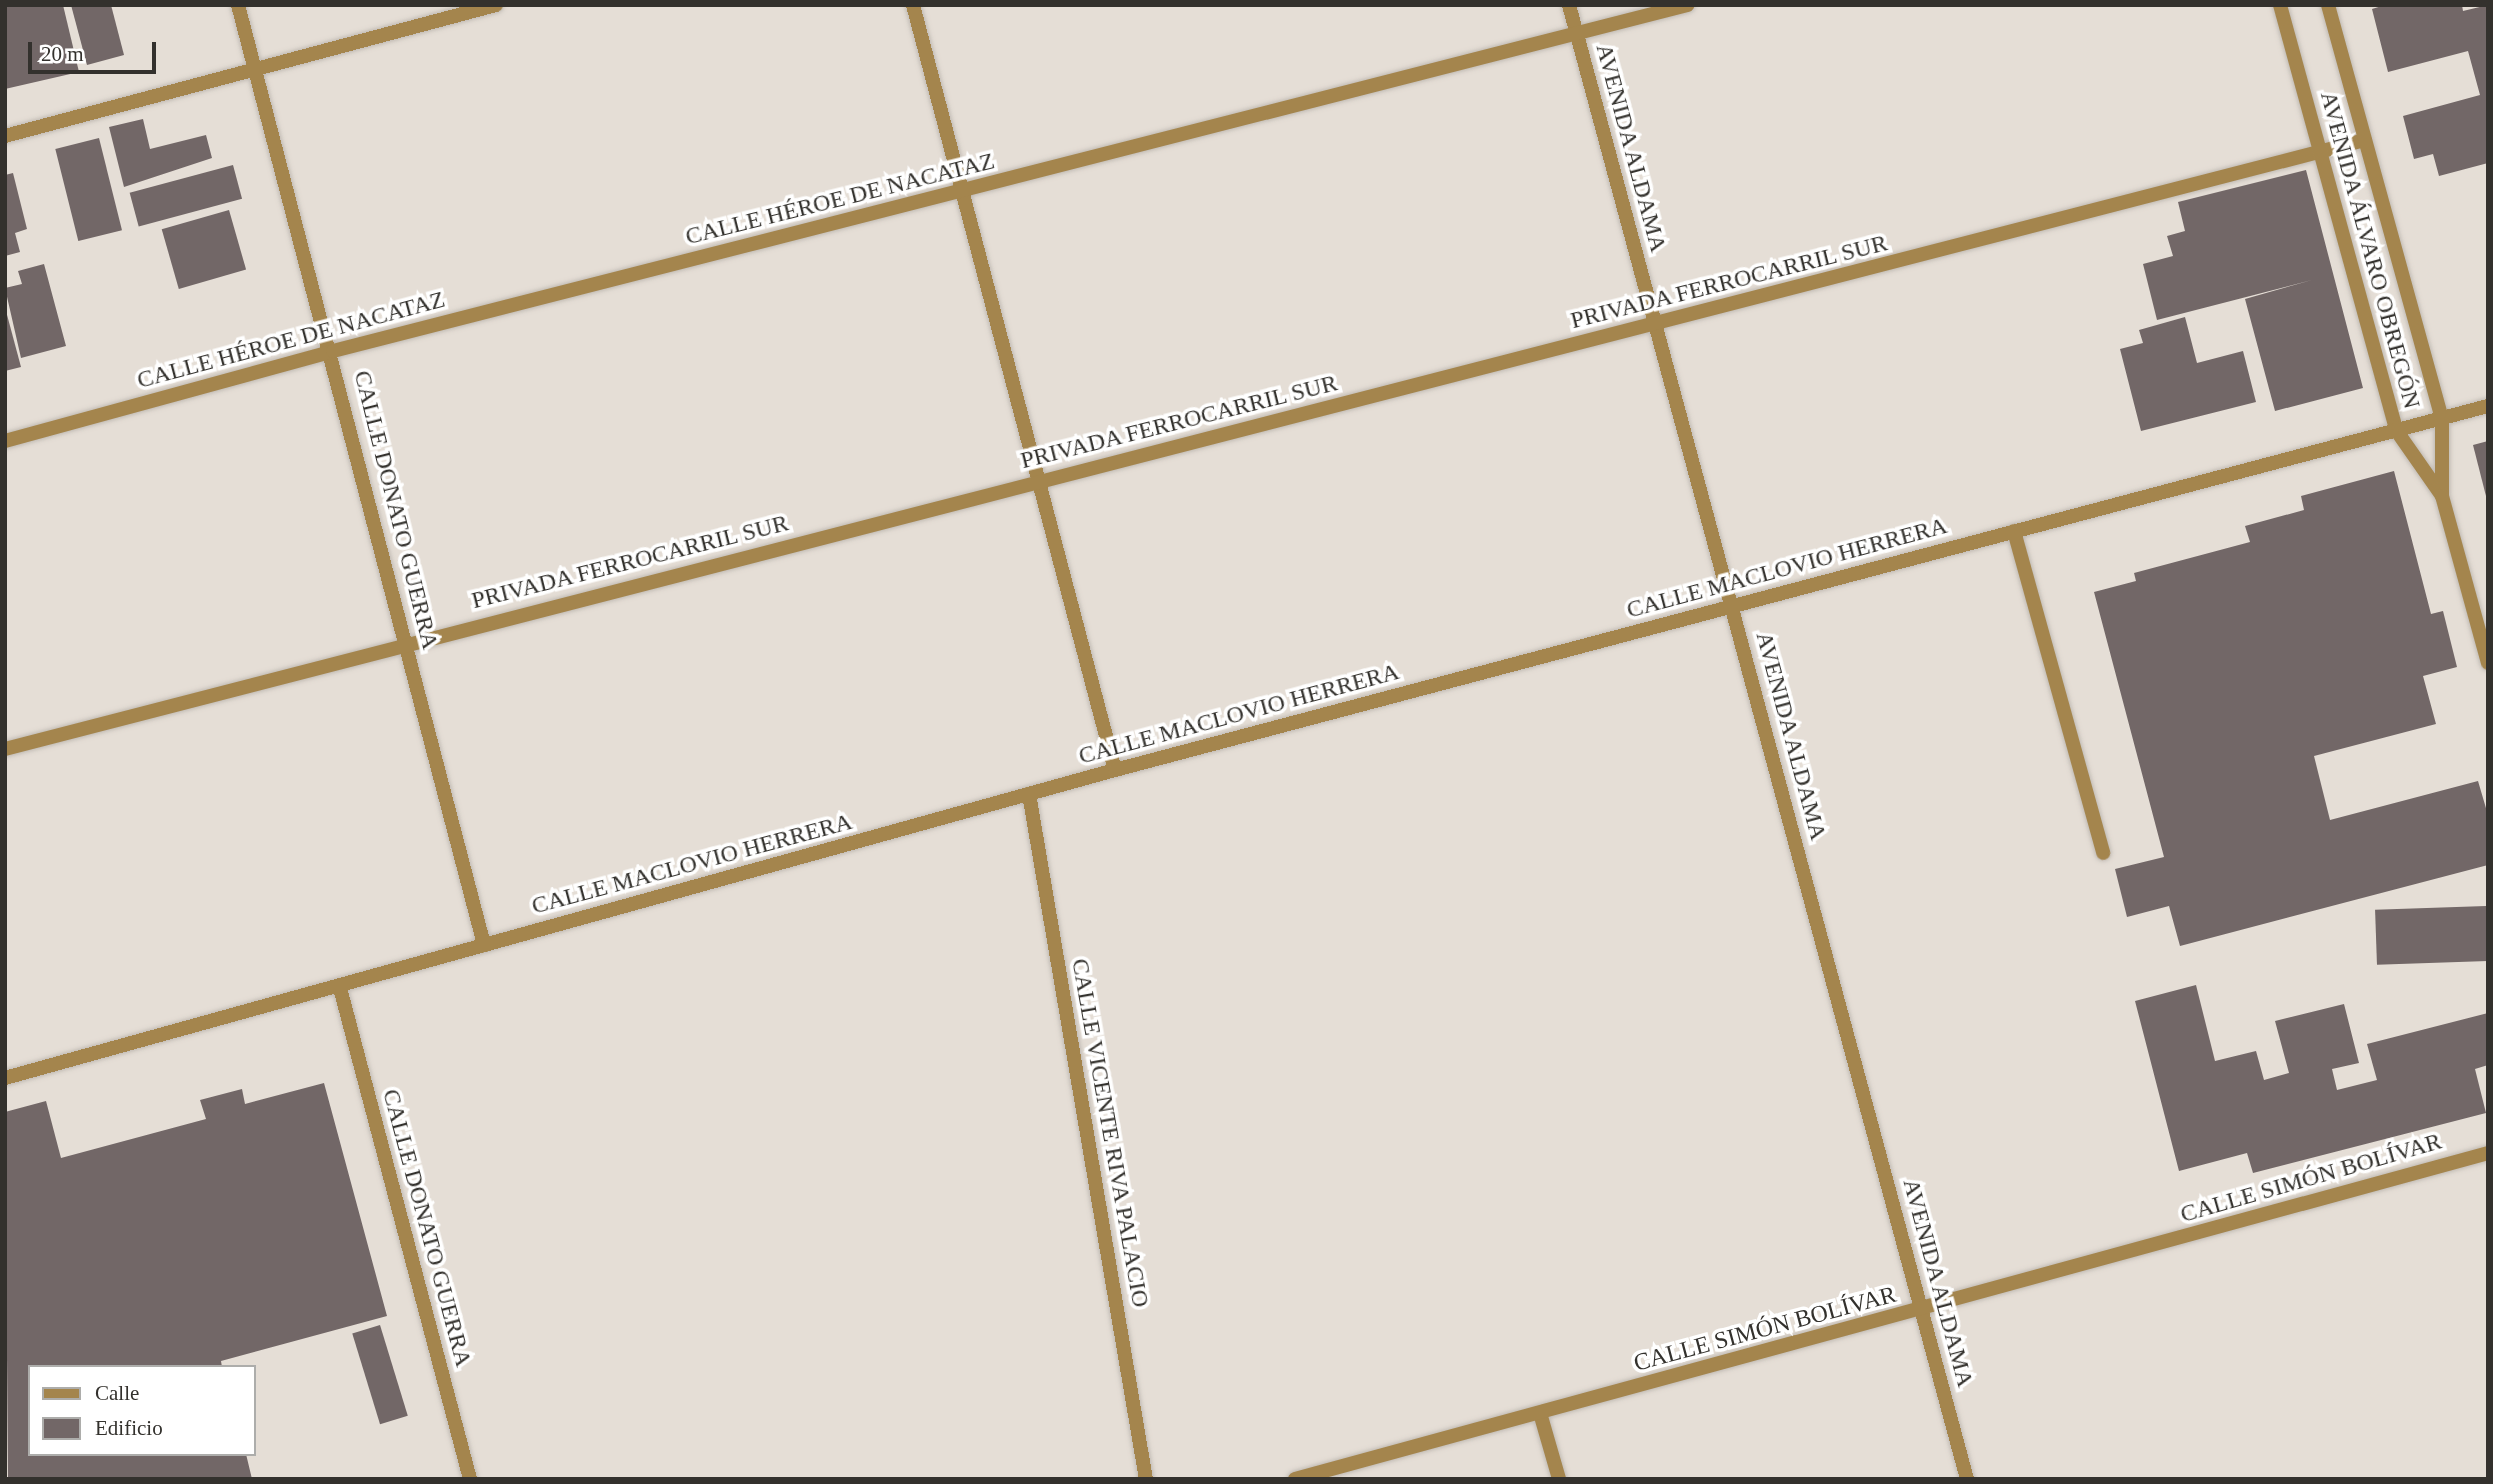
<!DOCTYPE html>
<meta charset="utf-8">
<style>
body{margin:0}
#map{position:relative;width:2493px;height:1484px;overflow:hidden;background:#e5ded6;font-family:Georgia,serif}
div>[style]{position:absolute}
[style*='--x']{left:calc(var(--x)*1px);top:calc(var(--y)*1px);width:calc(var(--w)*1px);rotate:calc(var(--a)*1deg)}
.building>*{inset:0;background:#726767;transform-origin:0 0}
.roads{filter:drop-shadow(0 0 2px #c1bbb4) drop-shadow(0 0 2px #c1bbb4)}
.service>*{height:14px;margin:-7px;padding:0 7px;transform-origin:7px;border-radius:7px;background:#a4854d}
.minor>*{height:14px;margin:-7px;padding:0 7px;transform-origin:7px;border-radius:7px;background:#a4854d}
.tertiary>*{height:14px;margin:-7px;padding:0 7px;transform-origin:7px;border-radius:7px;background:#a4854d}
span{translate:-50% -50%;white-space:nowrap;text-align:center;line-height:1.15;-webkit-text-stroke:7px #fff;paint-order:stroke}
.street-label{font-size:24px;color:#33312d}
.frame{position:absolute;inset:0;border:7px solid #33312d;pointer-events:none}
.legend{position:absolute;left:28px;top:1365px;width:228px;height:91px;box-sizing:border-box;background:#fff;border:2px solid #adadab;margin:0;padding:9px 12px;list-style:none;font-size:21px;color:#33312d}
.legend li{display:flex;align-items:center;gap:14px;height:35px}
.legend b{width:35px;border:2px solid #adadab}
.scale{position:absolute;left:28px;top:42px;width:128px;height:32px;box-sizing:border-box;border:4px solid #33312d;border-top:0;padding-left:9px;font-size:21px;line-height:24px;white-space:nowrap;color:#33312d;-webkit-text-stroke:5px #fff;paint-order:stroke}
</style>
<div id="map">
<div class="building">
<div style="clip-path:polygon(5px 5px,63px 5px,79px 72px,5px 89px)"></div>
<div style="clip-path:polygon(71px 5px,111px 5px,124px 55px,87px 65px)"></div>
<div style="clip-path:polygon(2385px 5px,2462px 5px,2463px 11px,2488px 5px,2488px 163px,2439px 176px,2433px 154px,2414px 159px,2403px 116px,2480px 95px,2468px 51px,2388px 72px,2372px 9px)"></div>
<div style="clip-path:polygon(143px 119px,150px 149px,206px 135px,212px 158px,124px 187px,109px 127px)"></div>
<div style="left:99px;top:138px;width:95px;height:45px;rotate:76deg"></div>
<div style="left:233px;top:165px;width:35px;height:107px;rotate:75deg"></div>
<div style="clip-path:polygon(2306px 170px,2363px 388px,2275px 411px,2245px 299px,2312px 280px,2157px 320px,2143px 264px,2173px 256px,2167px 236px,2185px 231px,2178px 202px)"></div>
<div style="clip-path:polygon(13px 173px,27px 229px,15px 233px,20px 252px,5px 256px,5px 175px)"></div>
<div style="left:229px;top:210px;width:62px;height:70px;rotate:74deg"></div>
<div style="clip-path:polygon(44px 264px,66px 346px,21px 358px,5px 288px,22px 284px,18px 271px)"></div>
<div style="clip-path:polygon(6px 311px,21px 367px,5px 371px,5px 312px)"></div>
<div style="clip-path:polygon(2185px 317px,2197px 363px,2243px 351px,2256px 402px,2141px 431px,2120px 349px,2143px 343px,2139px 330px)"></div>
<div style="clip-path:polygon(2488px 441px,2488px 500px,2487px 500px,2473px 445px)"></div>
<div style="clip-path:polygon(2394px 471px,2431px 614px,2443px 611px,2457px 667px,2423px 676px,2436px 724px,2314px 756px,2330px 820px,2478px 781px,2488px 815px,2488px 865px,2180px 946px,2169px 906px,2127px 917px,2115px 869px,2164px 857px,2094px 592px,2136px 581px,2134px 573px,2250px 542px,2245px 526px,2304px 510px,2301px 496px)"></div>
<div style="left:2486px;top:906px;width:55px;height:111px;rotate:88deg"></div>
<div style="clip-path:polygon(2196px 985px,2215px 1061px,2256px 1051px,2264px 1080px,2289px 1073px,2275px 1021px,2344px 1004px,2359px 1063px,2332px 1069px,2337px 1090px,2377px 1080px,2367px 1044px,2488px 1013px,2488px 1065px,2475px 1069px,2486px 1113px,2253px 1173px,2247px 1153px,2179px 1171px,2135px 1001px)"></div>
<div style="clip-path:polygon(324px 1083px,387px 1316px,221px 1361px,222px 1367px,30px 1367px,30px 1454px,246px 1454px,252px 1479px,8px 1479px,5px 1112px,46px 1101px,61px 1158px,206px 1119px,200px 1100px,242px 1089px,245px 1104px)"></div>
<div style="left:380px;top:1325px;width:95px;height:29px;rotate:73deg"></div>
</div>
<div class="roads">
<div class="service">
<div style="--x:2014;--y:531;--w:334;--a:74.5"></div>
</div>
<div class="minor">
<div style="--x:238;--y:5;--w:972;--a:75.33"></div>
<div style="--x:913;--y:5;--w:791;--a:75.21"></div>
<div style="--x:1569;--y:5;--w:1527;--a:74.89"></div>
<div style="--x:5;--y:136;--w:508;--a:-14.94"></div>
<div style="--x:5;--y:749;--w:2437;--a:-14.47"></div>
<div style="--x:1029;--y:794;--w:695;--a:80.31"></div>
<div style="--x:340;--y:988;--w:508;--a:75.17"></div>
<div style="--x:1540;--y:1413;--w:69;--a:73.9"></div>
<div style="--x:1295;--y:1479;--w:1237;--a:-15.28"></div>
</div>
<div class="tertiary">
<div style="--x:2280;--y:5;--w:441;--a:74.7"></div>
<div style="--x:2396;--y:430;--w:80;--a:55.1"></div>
<div style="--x:2328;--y:5;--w:428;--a:74.6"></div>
<div style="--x:2442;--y:418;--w:78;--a:90"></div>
<div style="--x:2442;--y:496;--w:173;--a:74.6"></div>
<div style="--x:5;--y:441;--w:340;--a:-15.3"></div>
<div style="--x:333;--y:351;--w:1398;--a:-14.33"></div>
<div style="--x:5;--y:1078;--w:1152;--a:-15.51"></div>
<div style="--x:1115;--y:770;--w:1420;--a:-14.85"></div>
</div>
</div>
<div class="street-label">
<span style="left:1631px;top:148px;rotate:75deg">AVENIDA ALDAMA</span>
<span style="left:840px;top:199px;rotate:-14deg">CALLE HÉROE DE NACATAZ</span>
<span style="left:2370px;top:250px;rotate:75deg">AVENIDA ÁLVARO OBREGÓN</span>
<span style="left:1729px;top:282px;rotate:-14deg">PRIVADA FERROCARRIL SUR</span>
<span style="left:291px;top:340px;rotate:-15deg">CALLE HÉROE DE NACATAZ</span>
<span style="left:1179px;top:422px;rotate:-14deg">PRIVADA FERROCARRIL SUR</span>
<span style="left:396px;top:510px;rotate:76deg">CALLE DONATO GUERRA</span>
<span style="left:630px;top:562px;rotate:-14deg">PRIVADA FERROCARRIL SUR</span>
<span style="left:1787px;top:568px;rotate:-15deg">CALLE MACLOVIO HERRERA</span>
<span style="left:1239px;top:714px;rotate:-15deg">CALLE MACLOVIO HERRERA</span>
<span style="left:1791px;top:736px;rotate:75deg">AVENIDA ALDAMA</span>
<span style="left:692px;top:864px;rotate:-15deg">CALLE MACLOVIO HERRERA</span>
<span style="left:1110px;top:1133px;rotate:80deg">CALLE VICENTE RIVA PALACIO</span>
<span style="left:2311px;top:1178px;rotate:-16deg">CALLE SIMÓN BOLÍVAR</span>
<span style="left:427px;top:1228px;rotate:75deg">CALLE DONATO GUERRA</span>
<span style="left:1938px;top:1283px;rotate:75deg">AVENIDA ALDAMA</span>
<span style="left:1765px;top:1329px;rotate:-15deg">CALLE SIMÓN BOLÍVAR</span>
</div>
<div class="frame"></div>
<ul class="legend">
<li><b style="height:9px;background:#a4854d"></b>Calle</li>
<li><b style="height:19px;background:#726767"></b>Edificio</li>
</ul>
<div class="scale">20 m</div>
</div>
